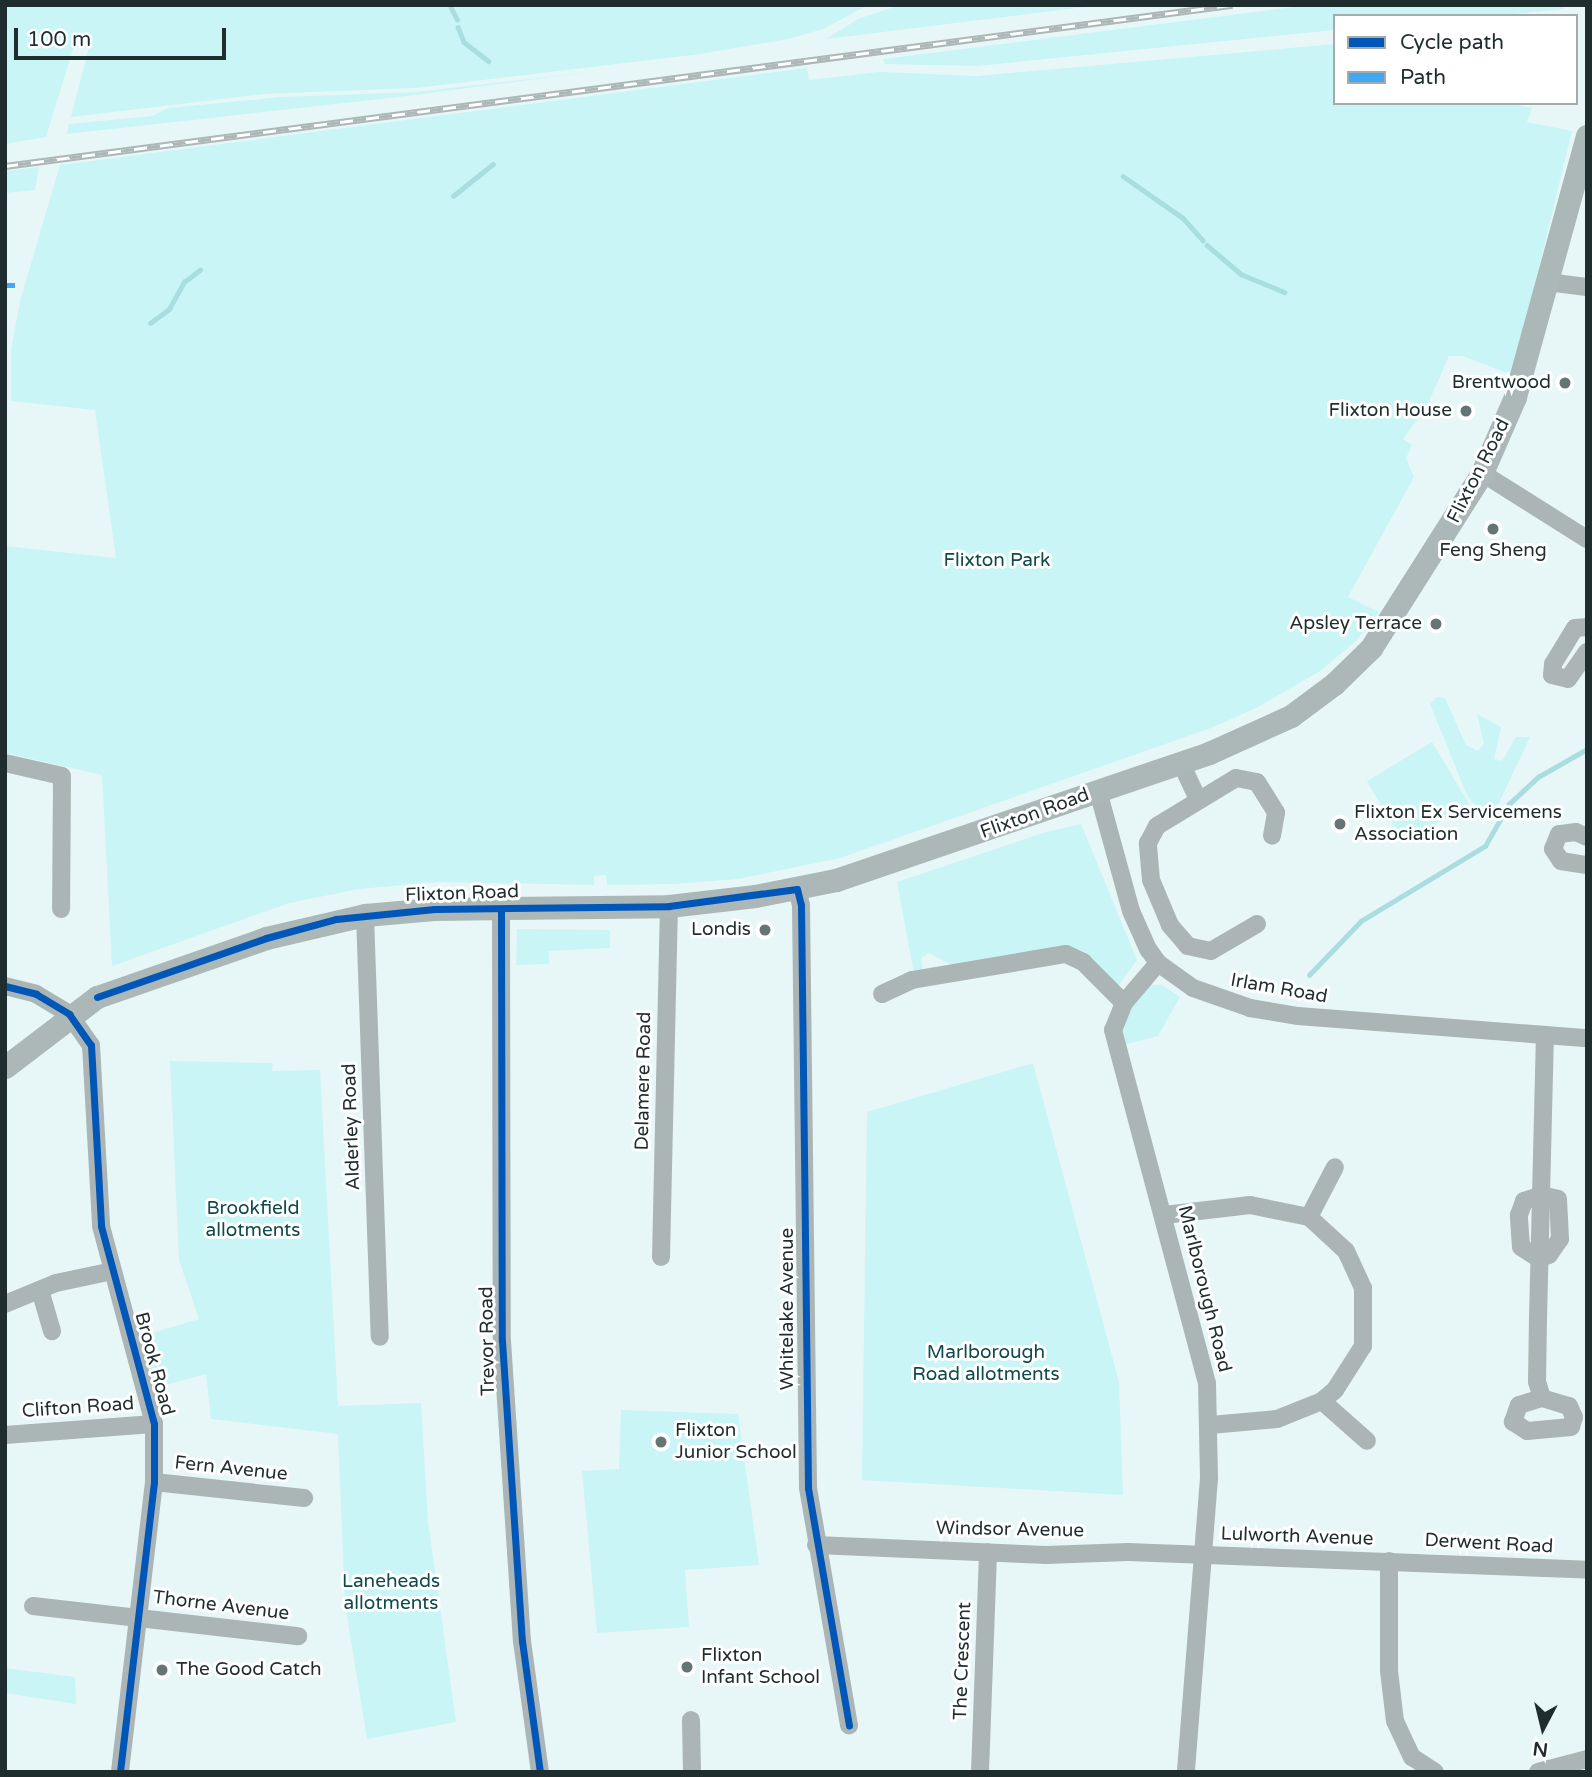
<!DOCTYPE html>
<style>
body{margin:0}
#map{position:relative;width:1592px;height:1777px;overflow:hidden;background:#e7f7f7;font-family:"Varela Round",sans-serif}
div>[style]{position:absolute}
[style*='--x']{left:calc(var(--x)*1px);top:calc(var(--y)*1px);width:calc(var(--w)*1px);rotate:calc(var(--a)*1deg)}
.green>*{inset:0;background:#c9f5f6;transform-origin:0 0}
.stream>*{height:4.5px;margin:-2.25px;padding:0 2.25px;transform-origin:2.25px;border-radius:2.25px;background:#aadddf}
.minor>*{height:18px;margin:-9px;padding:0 9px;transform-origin:9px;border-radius:9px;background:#acb5b6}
.major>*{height:23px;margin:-11.5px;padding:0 11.5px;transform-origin:11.5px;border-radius:11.5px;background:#acb7b7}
.rail>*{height:7px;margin-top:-3.5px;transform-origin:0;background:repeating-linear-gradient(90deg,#fff 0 13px,#adb7b7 0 26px);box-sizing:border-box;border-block:2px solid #adb7b7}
.quiet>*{height:5px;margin-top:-2.5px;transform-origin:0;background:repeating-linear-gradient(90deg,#3fa9f5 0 10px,transparent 0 15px)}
.cycleway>*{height:7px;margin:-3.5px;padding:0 3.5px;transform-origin:3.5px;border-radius:3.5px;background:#0057b8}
.dots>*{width:19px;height:19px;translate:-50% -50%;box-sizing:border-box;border:4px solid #fff;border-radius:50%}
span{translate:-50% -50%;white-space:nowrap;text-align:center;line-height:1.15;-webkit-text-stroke:6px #fff;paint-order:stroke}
.poi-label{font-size:19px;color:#1f2d2e}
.right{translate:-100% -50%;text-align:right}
.left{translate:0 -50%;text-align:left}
.street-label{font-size:19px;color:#1f2d2e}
.park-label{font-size:19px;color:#0f4a4d}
.frame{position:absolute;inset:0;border:7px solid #1f2d2e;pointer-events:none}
.legend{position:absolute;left:1333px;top:14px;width:245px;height:91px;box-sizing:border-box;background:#fff;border:2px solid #a5abab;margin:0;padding:9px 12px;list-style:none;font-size:21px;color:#1f2d2e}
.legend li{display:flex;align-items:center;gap:14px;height:35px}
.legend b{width:35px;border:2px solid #a5abab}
.north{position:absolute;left:1508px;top:1693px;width:70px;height:70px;-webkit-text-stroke:5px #fff;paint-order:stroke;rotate:187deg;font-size:19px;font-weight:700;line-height:28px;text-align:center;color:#1f2d2e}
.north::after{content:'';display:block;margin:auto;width:24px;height:32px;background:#1f2d2e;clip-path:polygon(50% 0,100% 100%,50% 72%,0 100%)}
.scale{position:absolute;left:14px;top:28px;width:212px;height:32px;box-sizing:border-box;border:4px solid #1f2d2e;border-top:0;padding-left:9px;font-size:21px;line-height:24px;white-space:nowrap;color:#1f2d2e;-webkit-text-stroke:5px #fff;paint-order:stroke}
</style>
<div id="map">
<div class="green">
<div style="clip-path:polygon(5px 5px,868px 5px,823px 29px,788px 39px,700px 54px,416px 88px,264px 94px,71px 117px,89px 47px,74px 46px,46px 137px,5px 144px)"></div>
<div style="clip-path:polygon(900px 5px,1101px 5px,826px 39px,858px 19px)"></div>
<div style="clip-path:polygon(1310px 5px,1557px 5px,1565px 9px,1494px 16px,1335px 16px,1335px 30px,977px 66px,885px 64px,883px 59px)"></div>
<div style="clip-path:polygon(1335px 44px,1335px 103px,1508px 103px,1532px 108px,1527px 122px,1572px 131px,1513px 375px,1462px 356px,1449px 356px,1427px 406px,1403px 439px,1412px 445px,1406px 458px,1414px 477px,1348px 597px,1379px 612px,1357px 640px,1320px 671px,1258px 707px,1211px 728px,840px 858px,738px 879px,674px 884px,607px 885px,606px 875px,594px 876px,594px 885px,436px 882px,359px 889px,289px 903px,112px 966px,102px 775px,5px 753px,5px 546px,116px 558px,95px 410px,11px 401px,11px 351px,20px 301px,60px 165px,807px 68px,809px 80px,879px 72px,977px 76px)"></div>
<div style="clip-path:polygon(598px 71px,407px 96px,67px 134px,69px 124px,152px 116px,168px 108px,281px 97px,416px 92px)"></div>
<div style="clip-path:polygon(39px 167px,35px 190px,5px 193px,5px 171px)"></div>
<div style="clip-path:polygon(1437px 697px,1445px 698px,1466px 745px,1478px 751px,1484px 744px,1477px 714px,1501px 727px,1494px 759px,1502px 761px,1516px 737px,1530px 737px,1498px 805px,1486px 811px,1477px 808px,1467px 795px,1430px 704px)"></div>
<div style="left:1432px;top:742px;width:72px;height:76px;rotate:59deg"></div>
<div style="clip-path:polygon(1081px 824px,1137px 960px,1118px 986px,1085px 952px,1072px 947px,953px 966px,929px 953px,921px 958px,923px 969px,914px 974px,897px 882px,1046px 832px)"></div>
<div style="clip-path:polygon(517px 929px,610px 930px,610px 948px,549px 951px,549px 964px,516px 965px)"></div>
<div style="clip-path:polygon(1149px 985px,1162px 985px,1180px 997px,1158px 1036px,1123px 1045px,1119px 1027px,1124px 1010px)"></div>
<div style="clip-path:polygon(170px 1061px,273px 1063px,272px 1071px,320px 1070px,338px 1406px,421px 1403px,428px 1521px,456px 1722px,367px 1739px,345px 1604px,338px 1434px,211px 1419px,206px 1374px,155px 1388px,139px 1337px,199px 1319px,179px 1260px)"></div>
<div style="clip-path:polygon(1033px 1063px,1119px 1382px,1123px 1495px,862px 1480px,867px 1112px)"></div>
<div style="clip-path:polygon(621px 1410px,738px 1414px,759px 1565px,685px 1570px,689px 1627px,597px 1633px,582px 1471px,619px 1469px)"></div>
<div style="clip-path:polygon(5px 1668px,75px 1677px,76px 1704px,5px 1693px)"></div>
</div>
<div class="stream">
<div style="--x:450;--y:5;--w:16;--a:63"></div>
<div style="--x:458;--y:27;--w:16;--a:68"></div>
<div style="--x:464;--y:42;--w:31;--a:38"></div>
<div style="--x:1123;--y:176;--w:73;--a:35"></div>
<div style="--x:1183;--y:218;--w:30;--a:48"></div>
<div style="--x:453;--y:196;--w:51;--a:-38.7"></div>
<div style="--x:1207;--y:245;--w:45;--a:40.5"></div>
<div style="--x:1241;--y:274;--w:47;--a:22.7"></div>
<div style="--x:150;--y:323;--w:24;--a:-36"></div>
<div style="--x:169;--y:309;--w:31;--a:-61"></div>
<div style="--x:184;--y:282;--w:20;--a:-37"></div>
<div style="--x:1309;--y:975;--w:75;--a:-46.1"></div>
<div style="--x:1361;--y:921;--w:145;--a:-31.2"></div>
<div style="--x:1485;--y:846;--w:48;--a:-60.3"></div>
<div style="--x:1509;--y:804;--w:40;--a:-43"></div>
<div style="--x:1538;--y:777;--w:56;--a:-29.7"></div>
</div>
<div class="minor">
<div style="--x:1547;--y:282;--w:40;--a:7.1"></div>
<div style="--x:1482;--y:473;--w:124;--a:32.2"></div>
<div style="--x:1587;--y:627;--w:12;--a:175"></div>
<div style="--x:1575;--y:628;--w:42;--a:121.4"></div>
<div style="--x:1553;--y:664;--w:11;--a:95"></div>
<div style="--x:1552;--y:675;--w:16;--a:14"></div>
<div style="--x:1568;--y:679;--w:33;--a:-55"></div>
<div style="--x:5;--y:763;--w:58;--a:12.8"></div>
<div style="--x:62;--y:776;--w:133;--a:90.4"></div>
<div style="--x:1181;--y:763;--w:40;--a:65"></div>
<div style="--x:1098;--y:791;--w:124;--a:74.6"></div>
<div style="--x:1131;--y:911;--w:42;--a:65.9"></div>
<div style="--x:1148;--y:949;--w:17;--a:54"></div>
<div style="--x:1158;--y:963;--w:43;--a:35.5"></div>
<div style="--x:1193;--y:988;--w:60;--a:19.3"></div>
<div style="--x:1250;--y:1008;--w:49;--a:9.5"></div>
<div style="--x:1298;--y:1016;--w:290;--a:4.4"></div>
<div style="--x:1587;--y:837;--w:12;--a:-156"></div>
<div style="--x:1576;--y:832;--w:17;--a:173"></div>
<div style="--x:1559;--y:834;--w:16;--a:112"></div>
<div style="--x:1553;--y:849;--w:14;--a:56"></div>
<div style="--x:1561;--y:861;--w:26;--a:9"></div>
<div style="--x:797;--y:889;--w:16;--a:76"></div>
<div style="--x:801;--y:905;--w:583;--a:89.31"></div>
<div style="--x:808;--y:1488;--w:241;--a:80.2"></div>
<div style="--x:501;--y:909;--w:432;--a:89.9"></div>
<div style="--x:502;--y:1341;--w:301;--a:86.2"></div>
<div style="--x:522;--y:1641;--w:132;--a:82.2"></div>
<div style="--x:365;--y:915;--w:422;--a:88"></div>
<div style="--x:1257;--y:924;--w:53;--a:149.6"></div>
<div style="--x:1211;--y:951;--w:24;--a:-168"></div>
<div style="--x:1188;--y:946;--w:28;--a:-131"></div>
<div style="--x:1170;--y:925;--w:49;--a:-112.9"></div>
<div style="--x:1151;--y:880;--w:37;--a:-95"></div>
<div style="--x:1148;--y:843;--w:19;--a:-62"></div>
<div style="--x:1157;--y:826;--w:92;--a:-31.3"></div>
<div style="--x:1236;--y:778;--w:21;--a:11"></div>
<div style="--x:1257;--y:782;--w:36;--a:58"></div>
<div style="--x:1276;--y:813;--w:23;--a:100"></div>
<div style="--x:1158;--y:963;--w:52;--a:130.4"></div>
<div style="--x:1124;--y:1003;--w:29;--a:112"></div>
<div style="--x:1113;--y:1030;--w:365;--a:75.1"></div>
<div style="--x:1207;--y:1383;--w:95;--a:88.8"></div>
<div style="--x:1209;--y:1478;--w:295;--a:94.5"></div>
<div style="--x:5;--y:986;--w:32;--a:14"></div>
<div style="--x:36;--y:994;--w:39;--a:31"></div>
<div style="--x:69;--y:1014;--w:38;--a:55"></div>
<div style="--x:91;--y:1045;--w:181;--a:86.8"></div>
<div style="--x:101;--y:1226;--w:205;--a:75"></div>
<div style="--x:154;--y:1424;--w:58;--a:90"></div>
<div style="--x:154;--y:1482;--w:292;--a:96.7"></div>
<div style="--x:882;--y:994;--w:33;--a:-25"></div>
<div style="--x:912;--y:980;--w:156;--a:-9.6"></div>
<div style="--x:1066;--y:954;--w:19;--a:25"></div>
<div style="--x:1083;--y:962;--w:58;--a:45"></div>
<div style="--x:1541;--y:1195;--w:17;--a:13"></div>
<div style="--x:1558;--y:1199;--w:40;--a:87.1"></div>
<div style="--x:1560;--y:1239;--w:19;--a:125"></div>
<div style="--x:1549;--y:1255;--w:11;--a:165"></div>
<div style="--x:1538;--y:1258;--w:20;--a:-147"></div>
<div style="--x:1521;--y:1247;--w:32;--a:-94"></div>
<div style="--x:1519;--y:1215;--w:15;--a:-70"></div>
<div style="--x:1524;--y:1201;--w:18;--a:-19"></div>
<div style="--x:1164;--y:1215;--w:87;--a:-6.6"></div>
<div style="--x:1250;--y:1205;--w:60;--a:11.5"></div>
<div style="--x:1309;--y:1217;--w:50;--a:42.6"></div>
<div style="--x:1346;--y:1251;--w:41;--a:65.3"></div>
<div style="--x:1363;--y:1288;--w:58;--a:90"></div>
<div style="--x:1363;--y:1346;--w:52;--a:122.5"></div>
<div style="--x:1335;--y:1390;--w:17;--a:140"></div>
<div style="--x:1322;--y:1401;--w:48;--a:158.2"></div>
<div style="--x:1277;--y:1419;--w:67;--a:174.9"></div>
<div style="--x:1309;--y:1217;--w:56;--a:-62.5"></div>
<div style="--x:661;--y:1257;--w:351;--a:-88.7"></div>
<div style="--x:40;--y:1290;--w:43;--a:73.7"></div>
<div style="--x:5;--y:1304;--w:55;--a:-22.4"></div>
<div style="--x:56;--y:1283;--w:58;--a:-11.9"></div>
<div style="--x:1542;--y:1398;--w:17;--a:-107"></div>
<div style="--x:1537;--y:1382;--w:63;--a:-89.1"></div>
<div style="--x:1538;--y:1319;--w:284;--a:-88.6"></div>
<div style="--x:1542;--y:1398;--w:28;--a:17"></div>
<div style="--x:1569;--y:1406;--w:12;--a:66"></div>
<div style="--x:1574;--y:1417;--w:10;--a:107"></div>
<div style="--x:1571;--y:1427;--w:44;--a:174.8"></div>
<div style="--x:1527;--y:1431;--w:17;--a:-147"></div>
<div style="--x:1513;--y:1422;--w:18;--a:-71"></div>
<div style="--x:1519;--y:1405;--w:24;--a:-17"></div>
<div style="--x:1322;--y:1401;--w:60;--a:41.6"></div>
<div style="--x:5;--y:1435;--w:149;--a:-4.2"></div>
<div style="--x:154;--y:1482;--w:151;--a:6.1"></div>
<div style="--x:816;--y:1545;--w:230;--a:2.5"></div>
<div style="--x:1046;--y:1555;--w:82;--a:-2.1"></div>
<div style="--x:1128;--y:1552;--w:459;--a:2.2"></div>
<div style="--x:1389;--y:1561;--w:110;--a:90"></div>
<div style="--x:1389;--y:1671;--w:50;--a:83.2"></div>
<div style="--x:1395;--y:1721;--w:40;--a:65"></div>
<div style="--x:1412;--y:1757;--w:27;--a:33"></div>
<div style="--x:33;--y:1606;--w:267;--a:6.5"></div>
<div style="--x:691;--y:1720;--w:52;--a:88.9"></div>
<div style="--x:980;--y:1772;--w:220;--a:-87.9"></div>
<div style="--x:1538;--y:1772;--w:51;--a:-14.9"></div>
</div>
<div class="major">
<div style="--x:5;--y:1067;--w:116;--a:-37.3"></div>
<div style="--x:97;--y:997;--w:179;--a:-19.2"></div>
<div style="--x:266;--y:938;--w:102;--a:-13.1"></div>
<div style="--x:365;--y:915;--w:69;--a:-5"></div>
<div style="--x:434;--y:909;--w:235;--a:-0.7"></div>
<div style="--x:669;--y:906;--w:87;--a:-6.6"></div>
<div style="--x:755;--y:896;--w:83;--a:-11.2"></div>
<div style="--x:836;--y:880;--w:394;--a:-18.8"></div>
<div style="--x:1209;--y:753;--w:90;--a:-24.3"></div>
<div style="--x:1291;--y:716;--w:54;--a:-36.7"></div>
<div style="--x:1334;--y:684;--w:52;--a:-44.2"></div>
<div style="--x:1371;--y:648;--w:207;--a:-57.6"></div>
<div style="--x:1482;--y:473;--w:83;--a:-66.5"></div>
<div style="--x:1515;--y:397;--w:271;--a:-74.6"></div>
</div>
<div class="rail">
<div style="--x:5;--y:166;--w:1238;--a:-7.48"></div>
</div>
<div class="quiet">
<div style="--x:5;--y:285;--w:14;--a:0"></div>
</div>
<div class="cycleway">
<div style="--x:501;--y:909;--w:432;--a:89.9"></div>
<div style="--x:502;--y:1341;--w:301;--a:86.2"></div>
<div style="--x:522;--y:1641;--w:132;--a:82.2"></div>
<div style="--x:5;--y:986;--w:32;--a:14"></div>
<div style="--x:36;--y:994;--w:39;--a:31"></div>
<div style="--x:69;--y:1014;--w:38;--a:55"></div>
<div style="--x:91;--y:1045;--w:181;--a:86.8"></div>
<div style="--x:101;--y:1226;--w:205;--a:75"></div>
<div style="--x:154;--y:1424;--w:58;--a:90"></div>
<div style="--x:154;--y:1482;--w:292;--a:96.7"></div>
<div style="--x:97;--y:997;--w:179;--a:-19.2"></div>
<div style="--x:266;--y:938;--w:73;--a:-15.2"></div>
<div style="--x:336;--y:919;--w:99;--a:-5.8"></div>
<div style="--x:434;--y:909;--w:235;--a:-0.7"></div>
<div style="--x:669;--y:906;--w:129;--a:-7.6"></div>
<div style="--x:797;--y:889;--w:16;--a:76"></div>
<div style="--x:801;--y:905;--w:583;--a:89.31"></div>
<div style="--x:808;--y:1488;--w:241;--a:80.2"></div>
</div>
<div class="dots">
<div style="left:1565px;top:383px;background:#657474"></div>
<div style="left:1466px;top:411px;background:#657474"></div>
<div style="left:1493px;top:529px;background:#657474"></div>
<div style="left:1436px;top:624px;background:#657474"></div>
<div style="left:1340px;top:824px;background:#657474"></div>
<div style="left:765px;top:930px;background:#657474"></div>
<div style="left:661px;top:1442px;background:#657474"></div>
<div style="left:687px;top:1667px;background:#657474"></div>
<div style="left:162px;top:1670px;background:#657474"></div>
</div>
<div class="poi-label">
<span class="right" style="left:1551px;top:383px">Brentwood</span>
<span class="right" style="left:1452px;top:411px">Flixton House</span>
<span style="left:1493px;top:551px">Feng Sheng</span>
<span class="right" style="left:1422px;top:624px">Apsley Terrace</span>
<span class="left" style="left:1354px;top:824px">Flixton Ex Servicemens<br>Association</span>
<span class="right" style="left:751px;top:930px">Londis</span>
<span class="left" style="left:675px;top:1442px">Flixton<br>Junior School</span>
<span class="left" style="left:701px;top:1667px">Flixton<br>Infant School</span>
<span class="left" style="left:176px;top:1670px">The Good Catch</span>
</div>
<div class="street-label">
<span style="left:1479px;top:471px;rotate:-63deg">Flixton Road</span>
<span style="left:1035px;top:814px;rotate:-20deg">Flixton Road</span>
<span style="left:462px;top:894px;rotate:-2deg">Flixton Road</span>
<span style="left:1279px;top:989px;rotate:10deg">Irlam Road</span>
<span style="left:644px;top:1081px;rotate:-89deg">Delamere Road</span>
<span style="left:352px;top:1127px;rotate:-92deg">Alderley Road</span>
<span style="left:1204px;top:1289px;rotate:76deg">Marlborough Road</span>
<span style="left:788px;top:1309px;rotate:-90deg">Whitelake Avenue</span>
<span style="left:488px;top:1341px;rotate:-91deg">Trevor Road</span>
<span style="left:154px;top:1364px;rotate:75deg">Brook Road</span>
<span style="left:78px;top:1408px;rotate:-4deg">Clifton Road</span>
<span style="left:231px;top:1469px;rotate:6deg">Fern Avenue</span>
<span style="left:1010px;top:1530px;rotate:1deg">Windsor Avenue</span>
<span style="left:1297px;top:1537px;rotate:2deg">Lulworth Avenue</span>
<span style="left:1489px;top:1544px;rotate:3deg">Derwent Road</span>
<span style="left:221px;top:1606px;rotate:7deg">Thorne Avenue</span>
<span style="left:963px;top:1661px;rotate:-88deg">The Crescent</span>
</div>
<div class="park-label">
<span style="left:997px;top:561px">Flixton Park</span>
<span style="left:253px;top:1220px">Brookfield<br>allotments</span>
<span style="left:986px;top:1364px">Marlborough<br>Road allotments</span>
<span style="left:391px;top:1593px">Laneheads<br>allotments</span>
</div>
<div class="frame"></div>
<ul class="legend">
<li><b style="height:9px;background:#0057b8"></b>Cycle path</li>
<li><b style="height:9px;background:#3fa9f5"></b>Path</li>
</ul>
<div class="north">N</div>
<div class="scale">100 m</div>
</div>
